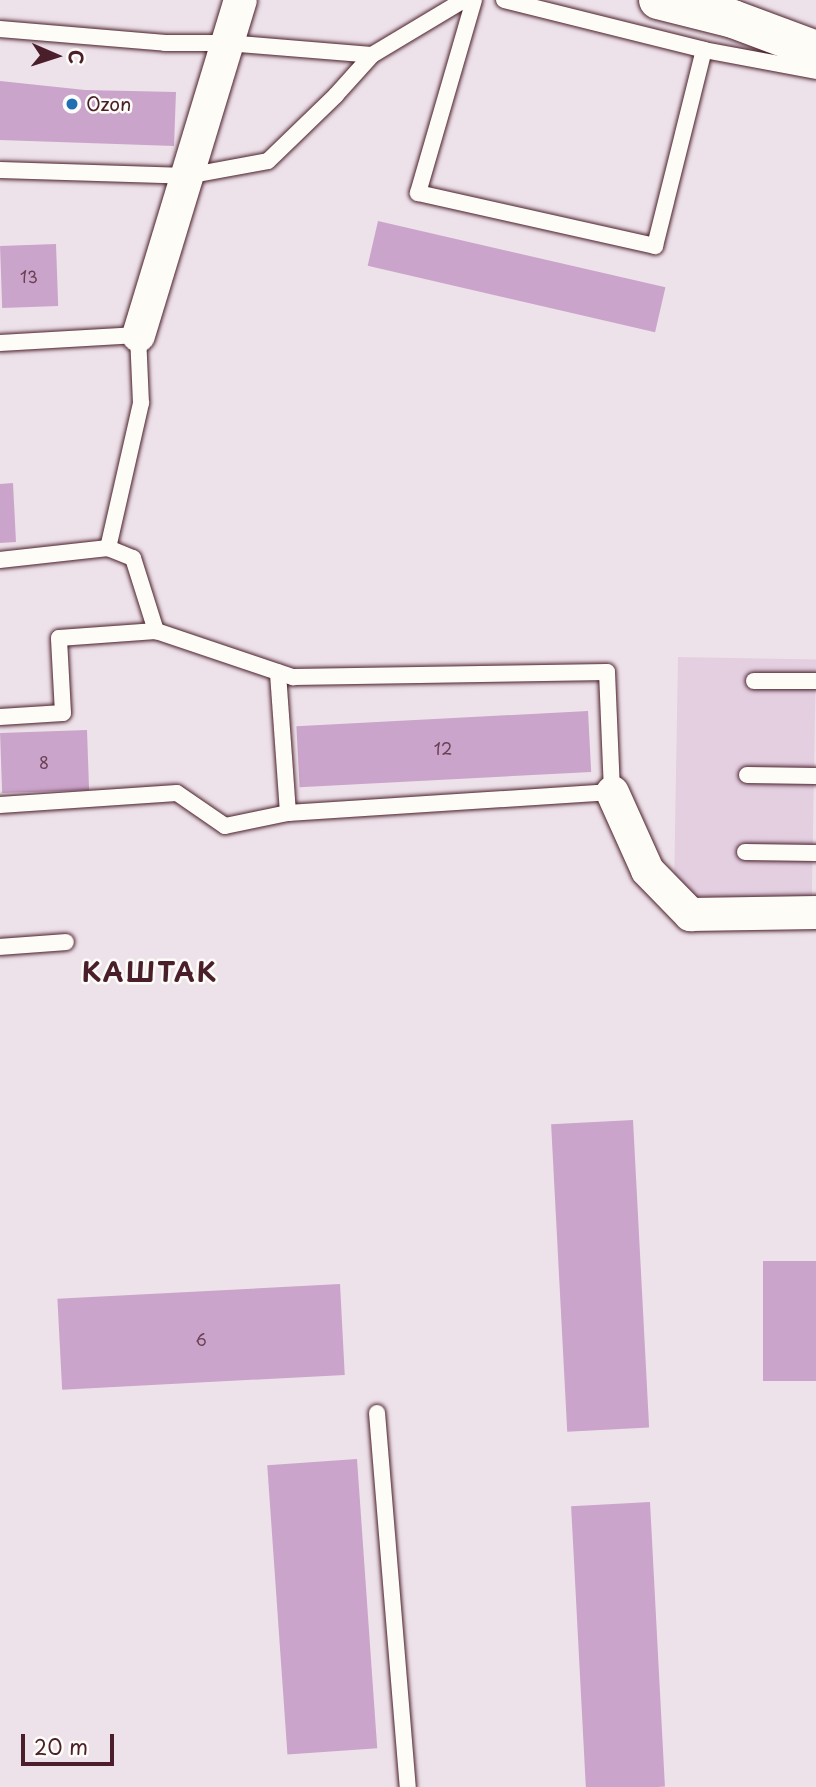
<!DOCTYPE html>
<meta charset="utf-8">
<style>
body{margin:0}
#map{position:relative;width:816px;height:1787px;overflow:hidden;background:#eee2ea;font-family:"Playpen Sans",sans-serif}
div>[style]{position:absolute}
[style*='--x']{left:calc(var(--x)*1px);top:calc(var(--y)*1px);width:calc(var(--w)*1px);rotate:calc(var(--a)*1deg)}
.built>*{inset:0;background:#e4cfe1;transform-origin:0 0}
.building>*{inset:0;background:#cba4cb;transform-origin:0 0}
.roads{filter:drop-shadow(0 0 2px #4a1f2b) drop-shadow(0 0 2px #4a1f2b)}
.lane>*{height:16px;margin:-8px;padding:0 8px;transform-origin:8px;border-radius:8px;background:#fdfcf7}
.street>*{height:33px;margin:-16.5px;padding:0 16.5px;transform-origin:16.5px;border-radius:16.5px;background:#fdfcf7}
.primary>*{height:38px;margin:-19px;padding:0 19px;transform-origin:19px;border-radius:19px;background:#fdfcf7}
.dots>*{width:19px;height:19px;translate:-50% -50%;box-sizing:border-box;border:4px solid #fdfcf7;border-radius:50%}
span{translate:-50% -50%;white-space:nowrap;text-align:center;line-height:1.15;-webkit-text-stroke:5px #fdfcf7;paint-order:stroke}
.number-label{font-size:16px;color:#6a4053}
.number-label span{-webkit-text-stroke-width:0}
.poi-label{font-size:19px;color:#4a1f2b}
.left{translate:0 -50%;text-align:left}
.district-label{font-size:26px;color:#4a1f2b;font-weight:700;letter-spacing:2px}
.north{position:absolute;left:21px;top:21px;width:70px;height:70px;-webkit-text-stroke:5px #fdfcf7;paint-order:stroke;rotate:93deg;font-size:19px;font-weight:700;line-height:28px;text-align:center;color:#4a1f2b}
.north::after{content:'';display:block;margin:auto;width:24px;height:32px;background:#4a1f2b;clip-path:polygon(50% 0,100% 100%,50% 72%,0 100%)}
.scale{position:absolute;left:21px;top:1734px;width:93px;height:32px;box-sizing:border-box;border:4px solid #4a1f2b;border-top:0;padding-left:9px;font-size:21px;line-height:24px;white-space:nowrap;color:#4a1f2b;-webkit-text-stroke:5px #fdfcf7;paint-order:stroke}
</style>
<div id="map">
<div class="built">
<div style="left:678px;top:657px;width:138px;height:248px;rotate:1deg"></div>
</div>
<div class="building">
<div style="clip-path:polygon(0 81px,85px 90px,176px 92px,174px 146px,0 140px)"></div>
<div style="left:378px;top:221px;width:295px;height:46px;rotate:13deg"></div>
<div style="left:56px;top:244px;width:62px;height:56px;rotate:88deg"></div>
<div style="clip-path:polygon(13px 483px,16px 542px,0 543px,0 484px)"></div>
<div style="left:588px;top:711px;width:61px;height:292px;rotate:87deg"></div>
<div style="left:87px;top:730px;width:60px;height:87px;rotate:88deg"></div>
<div style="left:633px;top:1120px;width:308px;height:82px;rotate:87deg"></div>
<div style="left:816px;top:1261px;width:120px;height:53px;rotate:90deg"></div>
<div style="left:340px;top:1284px;width:91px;height:283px;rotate:87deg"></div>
<div style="left:357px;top:1459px;width:290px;height:90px;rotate:86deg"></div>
<div style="left:650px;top:1502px;width:285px;height:79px;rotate:87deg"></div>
</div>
<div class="roads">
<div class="lane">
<div style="--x:474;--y:0;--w:201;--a:106.2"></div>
<div style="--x:418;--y:193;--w:243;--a:12.6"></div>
<div style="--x:655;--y:246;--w:202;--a:-76"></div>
<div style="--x:504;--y:0;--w:206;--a:14"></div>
<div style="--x:704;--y:50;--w:114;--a:10.6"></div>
<div style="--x:0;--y:29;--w:166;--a:4.8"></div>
<div style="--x:165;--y:43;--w:62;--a:0"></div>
<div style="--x:227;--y:43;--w:145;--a:4.7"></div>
<div style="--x:372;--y:55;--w:107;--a:-30.9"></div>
<div style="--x:0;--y:170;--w:187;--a:1.8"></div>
<div style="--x:187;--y:176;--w:82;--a:-10.5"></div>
<div style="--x:268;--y:161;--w:95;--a:-44.1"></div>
<div style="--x:336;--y:95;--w:54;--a:-48"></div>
<div style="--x:0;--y:343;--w:138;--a:-3.3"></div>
<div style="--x:138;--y:335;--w:68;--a:87.5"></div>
<div style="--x:141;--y:403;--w:149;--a:102.8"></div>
<div style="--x:108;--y:548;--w:109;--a:173.7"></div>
<div style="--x:108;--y:548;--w:27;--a:22"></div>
<div style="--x:133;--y:558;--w:77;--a:72.5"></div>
<div style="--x:156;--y:631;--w:145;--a:18.6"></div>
<div style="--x:293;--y:677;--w:314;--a:-0.9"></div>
<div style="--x:607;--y:672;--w:120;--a:87.6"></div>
<div style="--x:612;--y:792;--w:325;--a:176.3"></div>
<div style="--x:754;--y:681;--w:62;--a:0"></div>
<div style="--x:0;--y:717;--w:63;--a:-3.6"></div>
<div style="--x:63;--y:713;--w:75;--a:-93.1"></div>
<div style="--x:59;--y:638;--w:97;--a:-4.1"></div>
<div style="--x:747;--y:775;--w:69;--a:0.8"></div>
<div style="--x:0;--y:805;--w:177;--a:-3.9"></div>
<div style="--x:177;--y:793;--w:58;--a:34.5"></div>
<div style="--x:225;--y:826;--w:64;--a:-11.7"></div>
<div style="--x:288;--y:813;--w:141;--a:-94.1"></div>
<div style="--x:745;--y:852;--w:71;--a:0.8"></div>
<div style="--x:0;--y:947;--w:66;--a:-4.3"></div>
<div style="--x:377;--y:1413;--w:375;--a:85.3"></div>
</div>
<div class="street">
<div style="--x:138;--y:335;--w:350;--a:-73.1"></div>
<div style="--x:612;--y:792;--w:85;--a:65.8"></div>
<div style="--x:647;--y:870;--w:62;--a:45.7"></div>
<div style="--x:690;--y:914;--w:126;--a:-0.9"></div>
</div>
<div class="primary">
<div style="--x:658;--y:0;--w:77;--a:14.2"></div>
<div style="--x:733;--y:19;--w:89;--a:20.5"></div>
</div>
</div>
<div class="dots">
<div style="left:72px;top:104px;background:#1f6fb2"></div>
</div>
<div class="number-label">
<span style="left:29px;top:276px">13</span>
<span style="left:443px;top:748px">12</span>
<span style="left:44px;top:762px">8</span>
<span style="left:201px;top:1339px">6</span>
</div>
<div class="poi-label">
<span class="left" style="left:86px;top:104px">Ozon</span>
</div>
<div class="district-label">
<span style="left:150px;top:972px">КАШТАК</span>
</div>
<div class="north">С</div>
<div class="scale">20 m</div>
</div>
